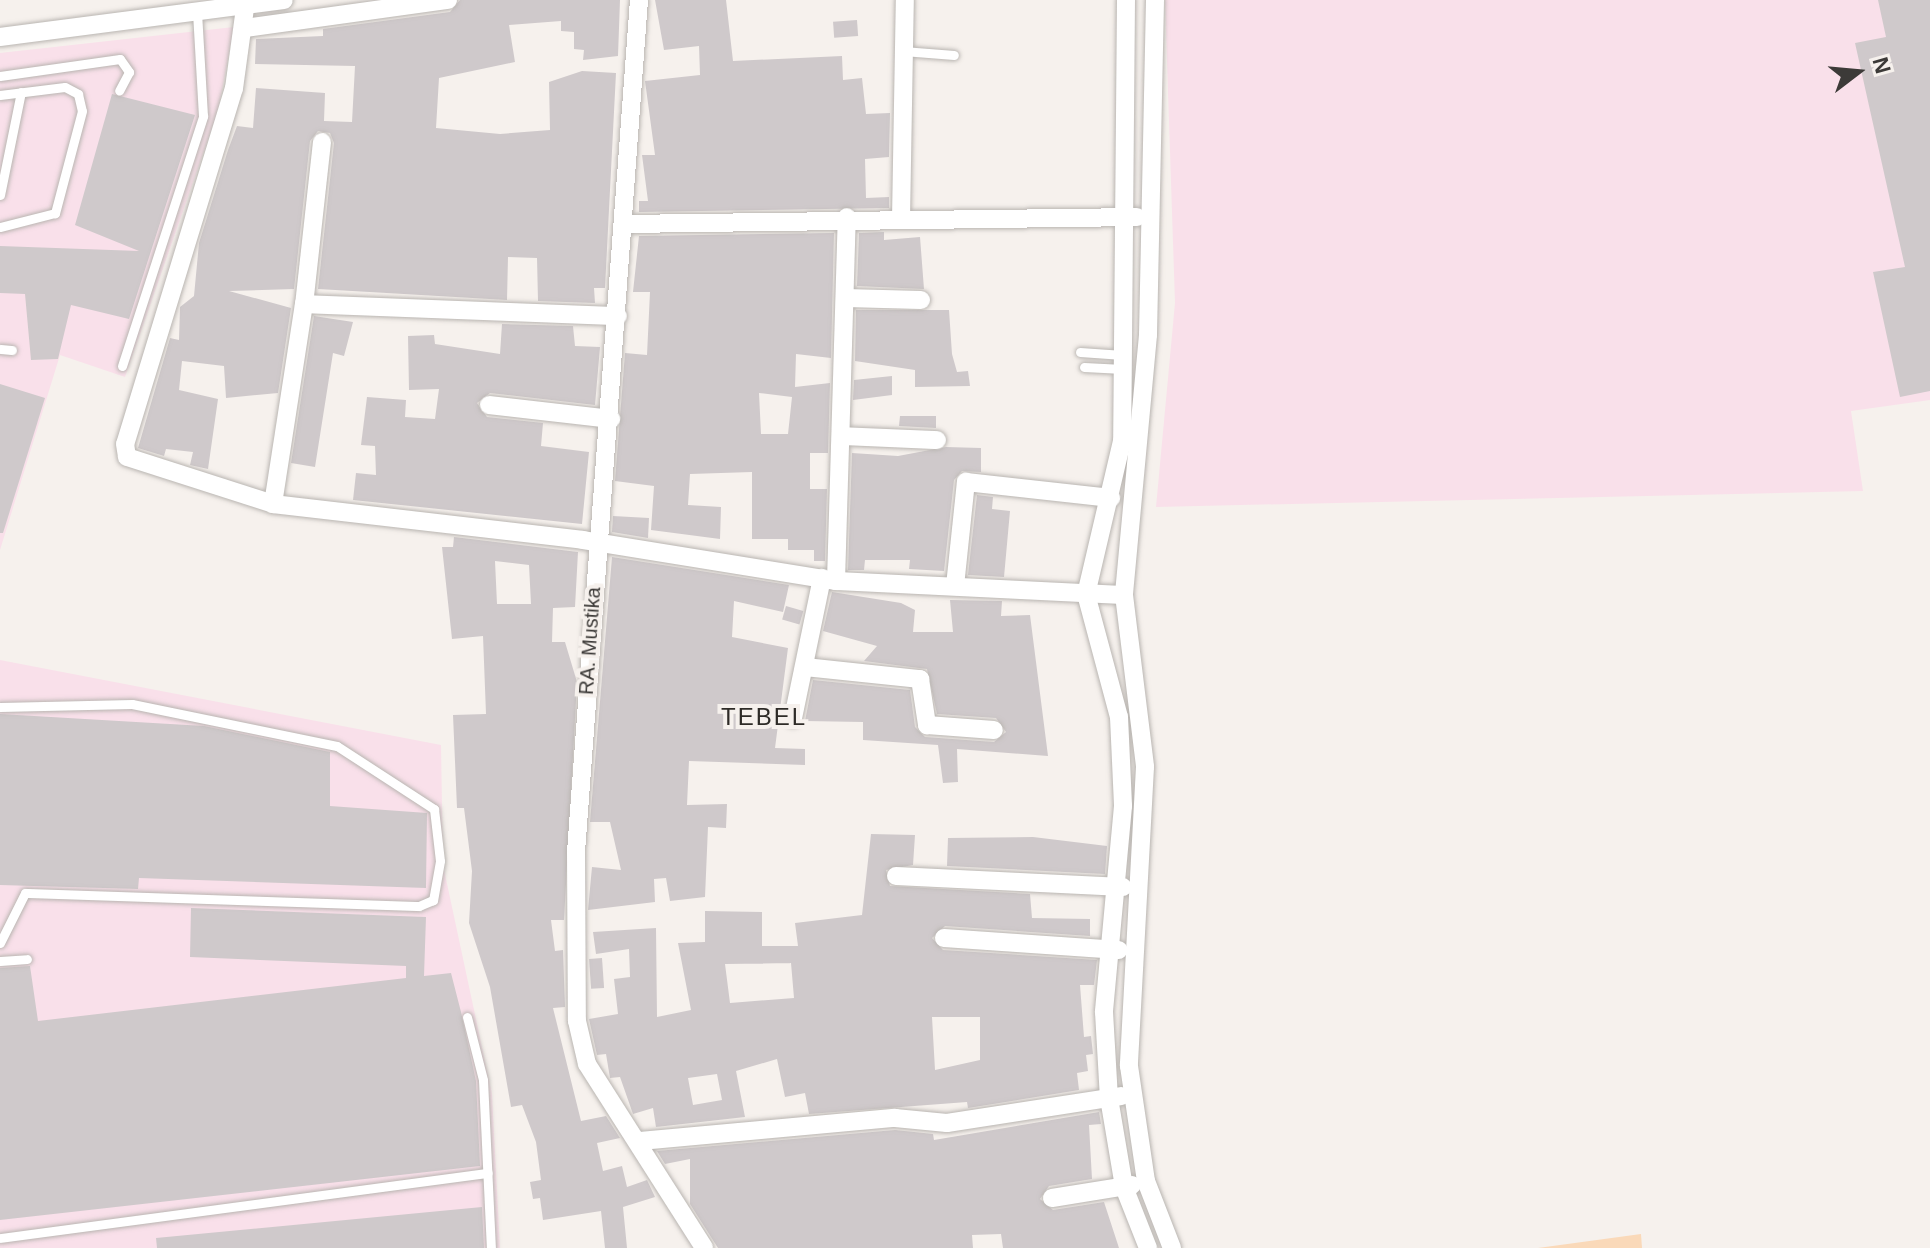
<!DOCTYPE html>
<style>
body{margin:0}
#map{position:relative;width:1930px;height:1248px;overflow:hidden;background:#f6f1ed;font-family:Helvetica,sans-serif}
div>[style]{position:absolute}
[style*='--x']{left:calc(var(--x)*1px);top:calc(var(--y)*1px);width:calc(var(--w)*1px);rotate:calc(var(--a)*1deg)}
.industrial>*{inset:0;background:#f9e0ea}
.green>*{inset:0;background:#fad9b9}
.building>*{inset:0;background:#cfc9cb;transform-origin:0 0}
.roads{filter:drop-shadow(0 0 2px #b9b5b1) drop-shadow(0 0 2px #b9b5b1)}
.service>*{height:9px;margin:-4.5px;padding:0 4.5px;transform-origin:4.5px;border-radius:4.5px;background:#fff}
.minor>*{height:18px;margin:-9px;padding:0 9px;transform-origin:9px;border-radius:9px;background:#fff}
span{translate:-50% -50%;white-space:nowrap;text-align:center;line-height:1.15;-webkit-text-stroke:8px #f6f1ed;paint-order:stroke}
.street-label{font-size:20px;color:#3c3a38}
.quarter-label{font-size:24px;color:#2e2b27;letter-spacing:2px}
.north{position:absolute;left:1818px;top:32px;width:80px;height:80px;-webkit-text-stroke:6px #f6f1ed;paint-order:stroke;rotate:74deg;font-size:22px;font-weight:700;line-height:32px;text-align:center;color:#3c3a38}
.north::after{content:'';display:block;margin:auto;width:28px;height:36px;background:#3c3a38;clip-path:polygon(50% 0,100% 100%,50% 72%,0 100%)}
</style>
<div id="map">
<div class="industrial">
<div style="clip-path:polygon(1165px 0,1930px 0,1930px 400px,1851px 411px,1863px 491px,1156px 507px,1175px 303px)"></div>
<div style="clip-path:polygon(234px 27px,218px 111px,125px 377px,60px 355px,0 550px,0 53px)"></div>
<div style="clip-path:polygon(0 660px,441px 745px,443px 865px,492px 1094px,500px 1248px,0 1248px)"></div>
</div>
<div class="green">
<div style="clip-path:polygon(1641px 1234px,1642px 1248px,1538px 1248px)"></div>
</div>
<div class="building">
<div style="clip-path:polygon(460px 0,620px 0,618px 56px,583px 60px,584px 50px,574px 49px,574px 32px,561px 31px,561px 21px,509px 25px,515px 62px,439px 78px,436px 128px,500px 134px,550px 130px,549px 82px,582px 71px,616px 73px,605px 288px,594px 288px,595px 303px,538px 301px,537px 258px,508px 257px,507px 300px,318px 289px,334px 143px,330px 133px,318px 131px,310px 141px,294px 289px,229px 291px,291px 308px,278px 393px,226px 398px,224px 366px,182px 361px,179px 390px,218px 399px,208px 469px,190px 465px,193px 452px,166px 449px,164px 456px,138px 448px,170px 338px,179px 340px,180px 307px,194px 296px,199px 243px,228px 150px,237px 126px,253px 128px,256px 88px,325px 93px,324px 121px,352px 122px,355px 66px,255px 64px,256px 39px,323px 36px,323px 29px,450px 12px)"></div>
<div style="clip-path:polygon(655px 0,726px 0,733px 61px,842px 56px,843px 80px,862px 78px,866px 114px,890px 113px,889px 157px,865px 159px,866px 198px,889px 197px,889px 208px,639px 212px,639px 201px,648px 201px,642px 155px,655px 155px,645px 81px,700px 75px,699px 46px,664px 50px)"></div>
<div style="clip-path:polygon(1878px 0,1930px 0,1930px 391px,1900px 397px,1873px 272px,1905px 267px,1855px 43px,1886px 37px)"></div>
<div style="left:857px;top:20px;width:16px;height:24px;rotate:86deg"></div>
<div style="clip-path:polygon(112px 94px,195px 115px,129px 319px,71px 305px,58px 359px,31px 360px,25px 294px,0 293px,0 246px,139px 251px,75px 225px)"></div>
<div style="clip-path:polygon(884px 232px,884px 240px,920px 237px,924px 289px,857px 286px,859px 233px)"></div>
<div style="clip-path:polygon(evenodd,834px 233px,831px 358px,796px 354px,795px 387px,830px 383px,828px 453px,810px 453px,810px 489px,827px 489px,825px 561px,814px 561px,814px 550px,788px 550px,788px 539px,752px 539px,752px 472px,690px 474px,688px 505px,721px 507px,720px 539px,651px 530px,654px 486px,615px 481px,625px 353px,647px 355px,650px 292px,633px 292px,639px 236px,834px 233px,759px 393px,792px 397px,788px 434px,761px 434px,759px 393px)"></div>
<div style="clip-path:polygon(856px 310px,949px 310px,952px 354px,957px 372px,968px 371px,970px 386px,915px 387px,915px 370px,855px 361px)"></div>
<div style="clip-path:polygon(314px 316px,353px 322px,344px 356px,333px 353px,315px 467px,291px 463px)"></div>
<div style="clip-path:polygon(502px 324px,573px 326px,575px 346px,600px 347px,595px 405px,490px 393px,477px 403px,487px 417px,543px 423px,541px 446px,589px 452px,582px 524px,353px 500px,356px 473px,376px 475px,375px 446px,361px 445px,367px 397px,406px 400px,405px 417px,435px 419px,439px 389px,409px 390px,408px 336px,434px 335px,435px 344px,500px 354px)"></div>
<div style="clip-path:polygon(892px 376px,892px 395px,853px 400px,854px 380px)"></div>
<div style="clip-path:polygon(0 384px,45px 398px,3px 533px,0 533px)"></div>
<div style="clip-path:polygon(900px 416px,936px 416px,936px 428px,899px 426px)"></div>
<div style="clip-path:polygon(946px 447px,981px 448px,981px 472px,962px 471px,954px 480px,944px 571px,909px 569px,910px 560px,865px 560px,864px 570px,848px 570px,852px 453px,898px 456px)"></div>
<div style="clip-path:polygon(977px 495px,993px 497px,992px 509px,1010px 511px,1004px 577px,968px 575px)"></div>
<div style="clip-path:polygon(613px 516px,649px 518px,648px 538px,612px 532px)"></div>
<div style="clip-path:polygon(evenodd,454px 537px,578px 552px,575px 607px,553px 608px,552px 642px,565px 642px,577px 682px,564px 920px,551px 920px,555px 951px,563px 950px,565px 1007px,553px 1008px,581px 1121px,606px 1116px,620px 1138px,597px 1143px,603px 1171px,622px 1166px,627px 1187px,647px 1180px,655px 1197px,623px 1207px,627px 1248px,605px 1248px,601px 1211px,543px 1220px,540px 1198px,533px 1199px,530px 1182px,541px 1180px,536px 1142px,522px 1105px,511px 1107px,490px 987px,469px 923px,472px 871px,464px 808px,457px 808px,453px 715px,486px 714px,483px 636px,452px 639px,442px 547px,453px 547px,454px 537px,495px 561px,529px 565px,531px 604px,497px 604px,495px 561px)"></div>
<div style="clip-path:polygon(612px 557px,789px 585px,783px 612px,734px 601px,732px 637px,788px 648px,775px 748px,805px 749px,805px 765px,689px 761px,687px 805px,727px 804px,726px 828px,708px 827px,705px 897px,670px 901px,666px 878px,654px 879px,655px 902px,588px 910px,592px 867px,621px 870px,610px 822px,590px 822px)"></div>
<div style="clip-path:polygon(832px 592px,901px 603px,915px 610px,913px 632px,953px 632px,950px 600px,1002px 601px,1001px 616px,1030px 615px,1048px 756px,957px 749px,958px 782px,943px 783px,938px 745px,863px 740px,863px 722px,805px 721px,813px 680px,910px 690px,915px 727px,925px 737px,994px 742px,1006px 732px,996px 718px,937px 714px,927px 669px,864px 661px,877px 646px,823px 631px)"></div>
<div style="left:786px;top:606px;width:18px;height:14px;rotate:16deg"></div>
<div style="clip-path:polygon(0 714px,204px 726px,330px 752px,330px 806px,427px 813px,426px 888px,139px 878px,138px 889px,0 885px)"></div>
<div style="clip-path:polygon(evenodd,871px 834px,915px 835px,913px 865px,886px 870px,890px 886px,1030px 894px,1032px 918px,1090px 919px,1090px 936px,945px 926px,932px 938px,943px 950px,1097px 960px,1094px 985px,1080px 985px,1084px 1037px,1091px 1036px,1093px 1054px,1086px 1055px,1088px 1071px,1077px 1073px,1079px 1090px,968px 1108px,967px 1102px,809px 1114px,805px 1093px,785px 1097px,777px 1059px,736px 1071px,745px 1117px,656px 1127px,653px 1108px,633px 1114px,620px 1077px,610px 1078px,606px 1054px,597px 1055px,589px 1019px,618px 1014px,614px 979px,630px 977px,629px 949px,596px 954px,593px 932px,656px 928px,657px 1017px,691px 1010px,678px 943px,705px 942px,705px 911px,762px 912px,762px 946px,798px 946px,795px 923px,862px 915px,871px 834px,791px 963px,794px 998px,730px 1003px,725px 964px,791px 963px,871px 834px,932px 1017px,980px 1017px,980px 1060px,935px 1070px,932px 1017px,871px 834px,717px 1074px,722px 1100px,693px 1105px,688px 1078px,717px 1074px)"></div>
<div style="clip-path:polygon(1033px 837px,1107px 846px,1105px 874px,947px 866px,948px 838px)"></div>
<div style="clip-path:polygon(191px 908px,426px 917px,424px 976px,451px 973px,461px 1012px,476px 1081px,480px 1166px,0 1220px,0 968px,30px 966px,38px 1021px,406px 978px,406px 966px,190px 957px)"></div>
<div style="left:602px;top:958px;width:30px;height:13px;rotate:86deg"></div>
<div style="clip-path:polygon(1099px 1112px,1101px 1124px,1089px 1125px,1092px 1179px,1049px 1186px,1040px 1199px,1053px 1210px,1104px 1202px,1119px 1248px,1003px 1248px,1001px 1234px,972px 1235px,973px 1248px,718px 1248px,690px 1204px,690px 1159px,665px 1164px,657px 1151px,895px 1130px,933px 1134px,934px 1140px)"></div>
<div style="clip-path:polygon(482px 1207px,484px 1248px,157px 1248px,156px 1238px)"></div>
</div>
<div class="roads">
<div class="service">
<div style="--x:903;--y:51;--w:51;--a:4.5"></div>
<div style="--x:0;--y:76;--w:121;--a:-8.1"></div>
<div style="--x:120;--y:59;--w:16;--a:55"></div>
<div style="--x:129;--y:72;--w:21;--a:118"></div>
<div style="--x:0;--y:95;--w:65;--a:-7"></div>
<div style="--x:65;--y:87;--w:15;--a:28"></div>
<div style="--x:78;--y:94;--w:17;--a:77"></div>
<div style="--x:82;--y:111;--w:106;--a:104.8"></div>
<div style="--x:55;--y:213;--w:57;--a:165.7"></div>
<div style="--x:0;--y:195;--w:105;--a:-78.5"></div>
<div style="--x:0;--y:349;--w:12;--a:5"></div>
<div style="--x:1080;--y:352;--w:43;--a:4"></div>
<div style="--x:122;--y:366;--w:263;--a:-72"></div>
<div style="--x:203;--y:116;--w:103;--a:-93.3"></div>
<div style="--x:1084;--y:367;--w:39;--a:3"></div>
<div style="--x:0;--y:707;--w:132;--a:-1.3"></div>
<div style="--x:132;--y:704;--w:209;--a:11.6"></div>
<div style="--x:337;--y:746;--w:116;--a:33"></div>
<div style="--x:434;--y:809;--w:52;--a:83.4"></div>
<div style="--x:440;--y:861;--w:40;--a:100"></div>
<div style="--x:433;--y:900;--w:15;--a:157"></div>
<div style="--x:419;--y:906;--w:394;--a:-178.1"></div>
<div style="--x:25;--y:893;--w:56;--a:116.6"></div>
<div style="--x:0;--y:961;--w:27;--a:-4"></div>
<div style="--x:467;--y:1017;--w:65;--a:75.7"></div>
<div style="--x:483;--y:1080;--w:168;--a:87.3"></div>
<div style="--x:0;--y:1238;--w:492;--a:-7.6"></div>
</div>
<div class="minor">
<div style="--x:639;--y:0;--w:854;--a:94.23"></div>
<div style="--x:576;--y:852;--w:169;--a:89.7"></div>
<div style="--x:577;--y:1021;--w:44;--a:76.9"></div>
<div style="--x:587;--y:1064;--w:218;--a:57.5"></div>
<div style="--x:1126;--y:0;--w:441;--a:90.5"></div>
<div style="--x:1122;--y:441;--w:157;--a:103.2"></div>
<div style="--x:1086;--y:594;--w:127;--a:75"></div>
<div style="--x:1119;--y:717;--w:89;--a:87.4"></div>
<div style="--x:1123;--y:806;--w:207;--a:95.3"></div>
<div style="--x:1104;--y:1012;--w:86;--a:86.7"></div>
<div style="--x:1109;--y:1098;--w:90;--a:80.4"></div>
<div style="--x:1124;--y:1187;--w:66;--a:68.5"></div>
<div style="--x:1155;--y:0;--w:335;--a:91.2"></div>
<div style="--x:1148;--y:335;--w:261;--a:95.3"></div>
<div style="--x:1124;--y:595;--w:173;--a:83"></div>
<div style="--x:1145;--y:767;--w:299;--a:93.1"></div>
<div style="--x:1129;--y:1066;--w:116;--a:81.6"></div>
<div style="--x:1146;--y:1181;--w:72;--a:68.8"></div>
<div style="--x:245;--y:8;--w:81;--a:97.8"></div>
<div style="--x:234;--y:88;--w:372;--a:107"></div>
<div style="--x:125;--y:444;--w:13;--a:81"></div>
<div style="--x:127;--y:457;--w:153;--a:17.8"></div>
<div style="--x:273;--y:504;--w:312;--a:6.6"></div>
<div style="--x:583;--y:540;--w:256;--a:9.2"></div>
<div style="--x:836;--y:581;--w:288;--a:2.8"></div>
<div style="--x:245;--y:28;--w:205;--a:-7.9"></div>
<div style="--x:0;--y:37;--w:286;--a:-7.4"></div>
<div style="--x:322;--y:142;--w:163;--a:96.3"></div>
<div style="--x:304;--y:304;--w:314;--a:2.2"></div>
<div style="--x:901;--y:219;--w:219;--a:-89"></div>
<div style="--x:624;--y:224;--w:513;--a:-0.78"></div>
<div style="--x:845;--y:298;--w:76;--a:1.5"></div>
<div style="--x:489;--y:405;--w:123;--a:6.5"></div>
<div style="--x:841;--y:436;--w:96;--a:2.4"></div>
<div style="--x:273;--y:504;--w:202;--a:-81.2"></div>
<div style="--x:836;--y:581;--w:364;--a:-88.3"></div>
<div style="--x:955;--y:586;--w:105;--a:-84"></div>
<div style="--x:966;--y:482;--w:146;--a:6.3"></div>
<div style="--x:805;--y:667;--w:116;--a:6"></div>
<div style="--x:920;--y:679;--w:47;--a:81.3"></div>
<div style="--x:927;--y:725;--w:67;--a:4.3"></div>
<div style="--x:793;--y:718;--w:143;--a:-78.3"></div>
<div style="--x:896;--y:876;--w:227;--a:2.8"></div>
<div style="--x:944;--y:938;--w:175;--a:3.9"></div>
<div style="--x:640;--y:1141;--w:256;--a:-5.2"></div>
<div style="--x:895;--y:1118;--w:52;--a:5.5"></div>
<div style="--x:947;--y:1123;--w:176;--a:-8.8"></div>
<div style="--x:1052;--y:1198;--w:81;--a:-9.2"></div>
</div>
</div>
<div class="street-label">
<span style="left:590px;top:641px;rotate:-86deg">RA. Mustika</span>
</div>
<div class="quarter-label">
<span style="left:764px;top:717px">TEBEL</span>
</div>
<div class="north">N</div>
</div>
